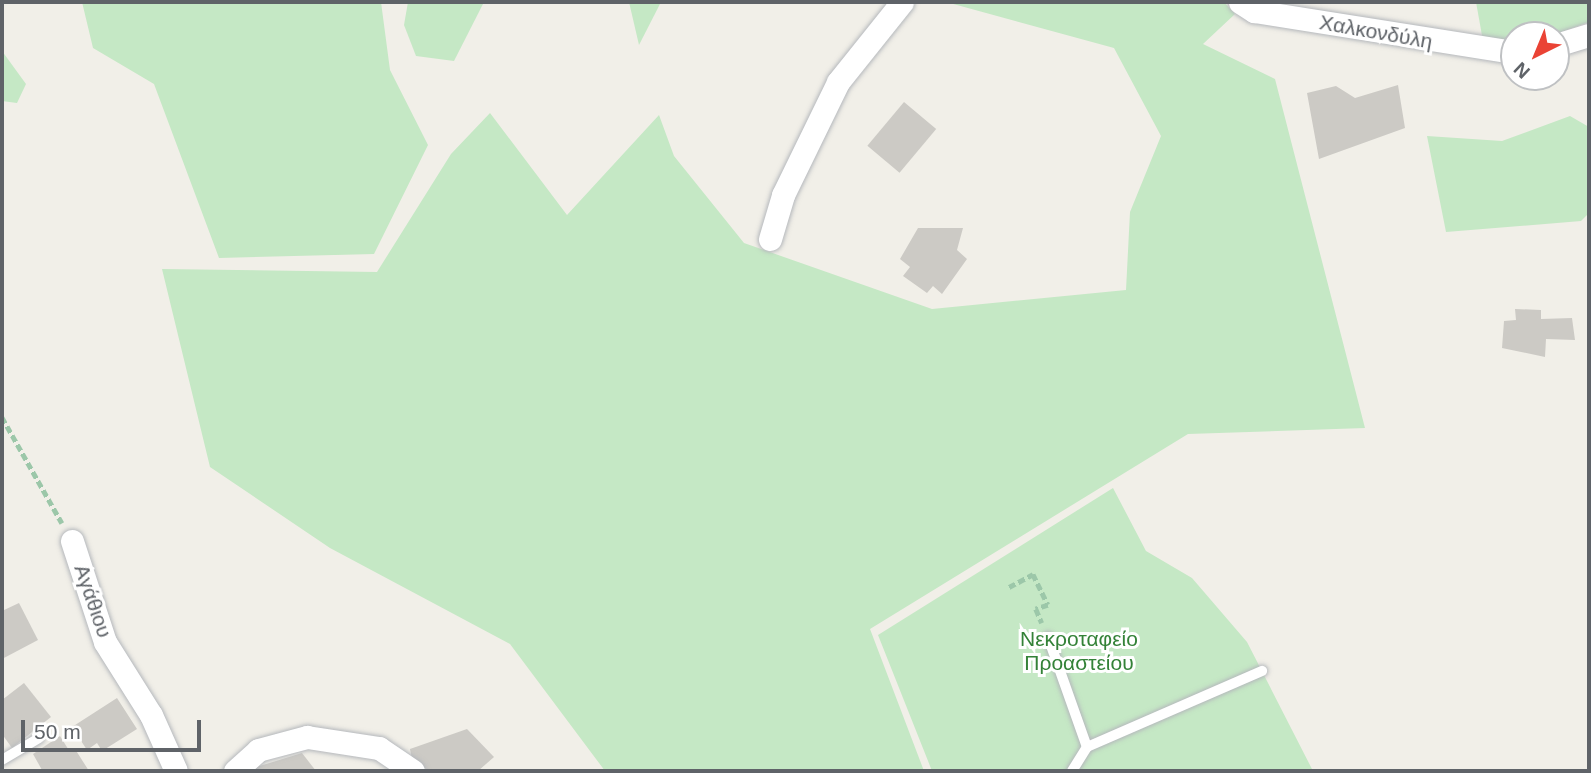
<!DOCTYPE html>
<meta charset="utf-8">
<style>
body{margin:0}
#map{position:relative;width:1591px;height:773px;overflow:hidden;background:#f1efe8;font-family:Helvetica,sans-serif}
div>[style]{position:absolute}
[style*='--x']{left:calc(var(--x)*1px);top:calc(var(--y)*1px);width:calc(var(--w)*1px);rotate:calc(var(--a)*1deg)}
.green>*{inset:0;background:#c5e8c5}
.building>*{inset:0;background:#cccac5;transform-origin:0 0}
.path>*{height:4.5px;margin-top:-2.25px;transform-origin:0;background:repeating-linear-gradient(90deg,#9cc7a9 0 7px,transparent 0 10.5px)}
.roads{filter:drop-shadow(0 0 2px #b5b8bc) drop-shadow(0 0 2px #b5b8bc)}
.service>*{height:10px;margin:-5px;padding:0 5px;transform-origin:5px;border-radius:5px;background:#fff}
.minor>*{height:23px;margin:-11.5px;padding:0 11.5px;transform-origin:11.5px;border-radius:11.5px;background:#fff}
span{translate:-50% -50%;white-space:nowrap;text-align:center;line-height:1.15;-webkit-text-stroke:6px #fff;paint-order:stroke}
.street-label{font-size:21px;color:#5f6368}
.park-label{font-size:21px;color:#348238}
.frame{position:absolute;inset:0;border:4px solid #5f6368;pointer-events:none}
.north{position:absolute;left:1500px;top:21px;width:70px;height:70px;box-sizing:border-box;background:#fff;border:2px solid #bfc1c3;border-radius:50%;rotate:223deg;font-size:19px;font-weight:700;line-height:28px;text-align:center;color:#5f6368}
.north::after{content:'';display:block;margin:auto;width:24px;height:32px;background:#ea4335;clip-path:polygon(50% 0,100% 100%,50% 72%,0 100%)}
.scale{position:absolute;left:21px;top:720px;width:180px;height:32px;box-sizing:border-box;border:4px solid #5f6368;border-top:0;padding-left:9px;font-size:21px;line-height:24px;white-space:nowrap;color:#5f6368;-webkit-text-stroke:5px #fff;paint-order:stroke}
</style>
<div id="map">
<div class="green">
<div style="clip-path:polygon(82px 2px,381px 2px,390px 70px,428px 145px,374px 254px,219px 258px,154px 84px,93px 48px)"></div>
<div style="clip-path:polygon(408px 2px,484px 2px,454px 61px,416px 56px,404px 25px)"></div>
<div style="clip-path:polygon(629px 2px,661px 2px,639px 45px)"></div>
<div style="clip-path:polygon(946px 2px,1224px 2px,1235px 14px,1203px 44px,1275px 79px,1365px 428px,1188px 434px,870px 629px,924px 771px,605px 771px,510px 644px,330px 548px,210px 467px,162px 269px,377px 272px,451px 154px,490px 113px,567px 215px,659px 115px,674px 156px,744px 243px,932px 309px,1126px 290px,1130px 212px,1161px 136px,1114px 48px)"></div>
<div style="clip-path:polygon(1476px 2px,1589px 2px,1589px 22px,1553px 35px,1483px 41px)"></div>
<div style="clip-path:polygon(2px 51px,26px 84px,17px 103px,2px 101px)"></div>
<div style="clip-path:polygon(1570px 116px,1589px 127px,1589px 213px,1581px 221px,1446px 232px,1427px 136px,1502px 141px)"></div>
<div style="clip-path:polygon(1113px 488px,1146px 551px,1192px 578px,1247px 642px,1313px 771px,932px 771px,878px 635px)"></div>
</div>
<div class="building">
<div style="clip-path:polygon(1398px 85px,1405px 128px,1319px 159px,1307px 93px,1336px 86px,1355px 98px)"></div>
<div style="left:904px;top:102px;width:42px;height:57px;rotate:40deg"></div>
<div style="clip-path:polygon(918px 228px,963px 228px,957px 250px,967px 259px,942px 294px,933px 286px,927px 293px,903px 276px,910px 267px,900px 259px)"></div>
<div style="clip-path:polygon(1515px 309px,1541px 310px,1541px 319px,1572px 318px,1575px 340px,1546px 339px,1545px 357px,1502px 348px,1504px 321px,1516px 320px)"></div>
<div style="clip-path:polygon(19px 603px,38px 640px,2px 659px,2px 611px)"></div>
<div style="clip-path:polygon(24px 683px,51px 717px,12px 748px,2px 734px,2px 700px)"></div>
<div style="clip-path:polygon(117px 698px,137px 729px,102px 751px,97px 743px,87px 750px,72px 727px)"></div>
<div style="clip-path:polygon(467px 729px,494px 757px,478px 771px,432px 771px,413px 764px,410px 749px)"></div>
<div style="clip-path:polygon(60px 736px,70px 752px,75px 749px,89px 771px,42px 770px,33px 754px)"></div>
<div style="clip-path:polygon(302px 753px,316px 771px,250px 769px)"></div>
</div>
<div class="path">
<div style="--x:2;--y:417;--w:122;--a:60.5"></div>
<div style="--x:1009;--y:587;--w:27;--a:-28"></div>
<div style="--x:1033;--y:574;--w:34;--a:64"></div>
<div style="--x:1048;--y:605;--w:13;--a:162"></div>
<div style="--x:1036;--y:609;--w:15;--a:67"></div>
</div>
<div class="roads">
<div class="service">
<div style="--x:1048;--y:637;--w:117;--a:70.5"></div>
<div style="--x:2;--y:760;--w:43;--a:-30.7"></div>
<div style="--x:1072;--y:771;--w:28;--a:-58"></div>
<div style="--x:1087;--y:747;--w:191;--a:-23.5"></div>
</div>
<div class="minor">
<div style="--x:1240;--y:2;--w:17;--a:33"></div>
<div style="--x:1254;--y:11;--w:263;--a:9"></div>
<div style="--x:1556;--y:45;--w:34;--a:-17"></div>
<div style="--x:770;--y:239;--w:46;--a:-73.5"></div>
<div style="--x:783;--y:195;--w:126;--a:-64"></div>
<div style="--x:838;--y:82;--w:102;--a:-51.3"></div>
<div style="--x:72;--y:541;--w:106;--a:71.9"></div>
<div style="--x:105;--y:642;--w:86;--a:57.8"></div>
<div style="--x:151;--y:715;--w:61;--a:65.9"></div>
<div style="--x:235;--y:771;--w:31;--a:-42"></div>
<div style="--x:258;--y:750;--w:51;--a:-14.9"></div>
<div style="--x:307;--y:737;--w:73;--a:8.7"></div>
<div style="--x:379;--y:748;--w:41;--a:34.1"></div>
</div>
</div>
<div class="street-label">
<span style="left:1376px;top:32px;rotate:10deg">Χαλκονδύλη</span>
<span style="left:93px;top:601px;rotate:71deg">Αγάθιου</span>
</div>
<div class="park-label">
<span style="left:1079px;top:651px">Νεκροταφείο<br>Προαστείου</span>
</div>
<div class="frame"></div>
<div class="north">N</div>
<div class="scale">50 m</div>
</div>
